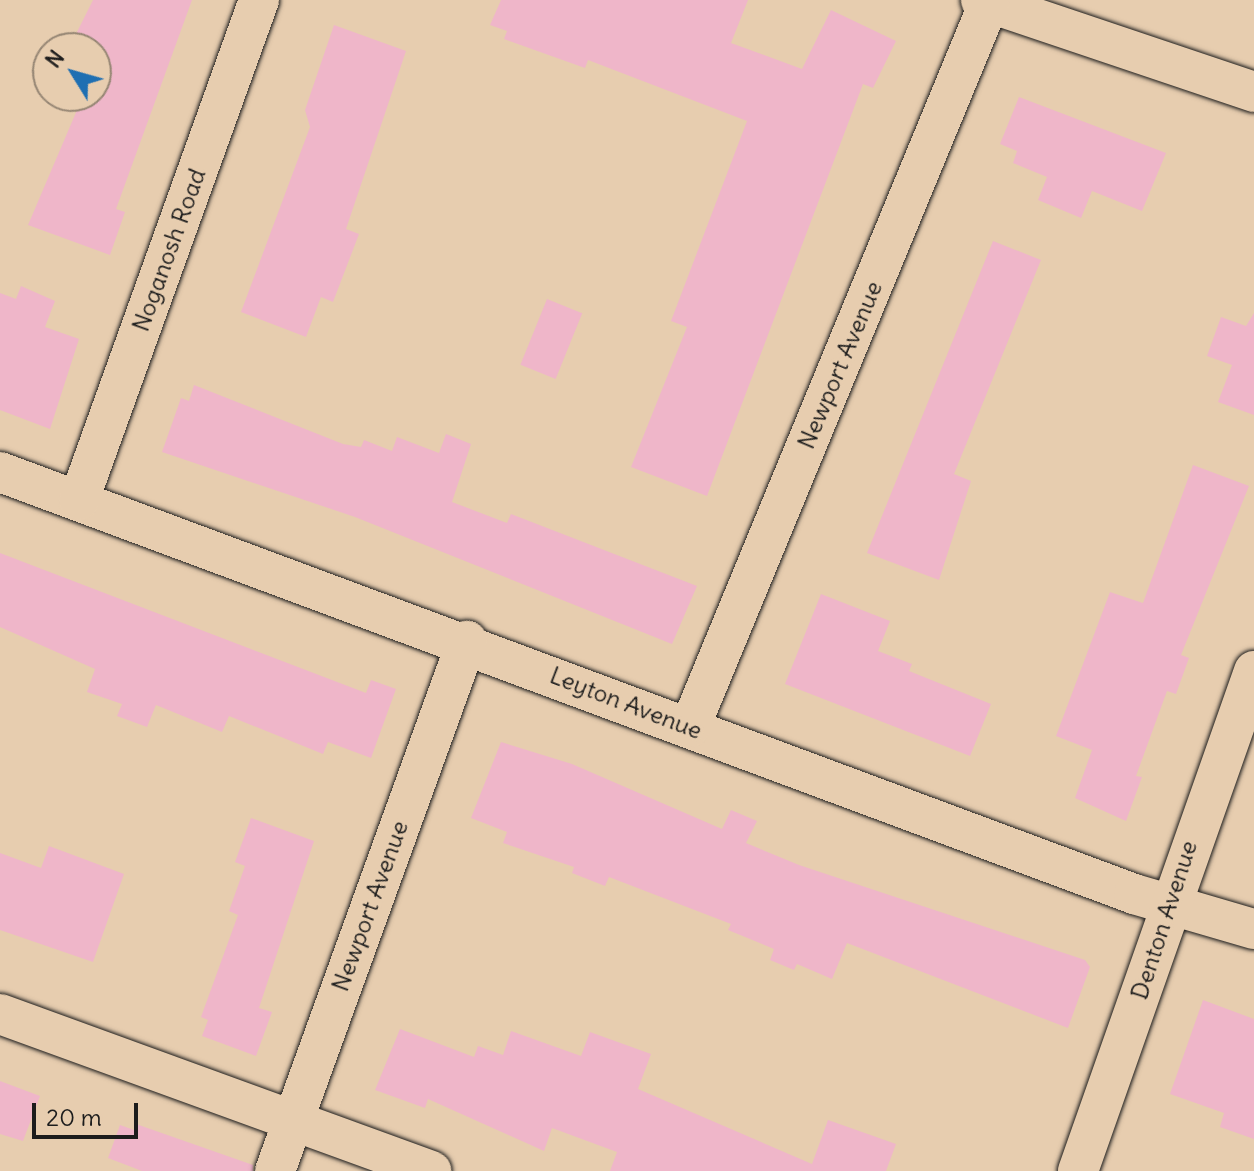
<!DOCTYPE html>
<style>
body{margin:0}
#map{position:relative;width:1254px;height:1171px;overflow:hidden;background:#e7cdaf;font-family:Delius,sans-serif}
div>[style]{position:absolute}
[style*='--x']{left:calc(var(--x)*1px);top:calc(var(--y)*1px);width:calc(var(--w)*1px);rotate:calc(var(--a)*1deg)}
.building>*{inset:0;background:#efb6c9;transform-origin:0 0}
.roads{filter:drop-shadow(0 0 2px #1c1c1c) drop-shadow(0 0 2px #1c1c1c)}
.minor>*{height:40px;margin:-20px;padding:0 20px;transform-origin:20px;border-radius:20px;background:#e7cdaf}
span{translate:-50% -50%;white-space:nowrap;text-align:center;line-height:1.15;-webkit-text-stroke:6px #e7cdaf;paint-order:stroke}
.street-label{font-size:24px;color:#1c1c1c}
.north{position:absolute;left:32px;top:32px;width:80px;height:80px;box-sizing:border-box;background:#e7cdaf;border:2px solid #968674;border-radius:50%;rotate:307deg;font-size:22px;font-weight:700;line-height:32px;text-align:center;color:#1c1c1c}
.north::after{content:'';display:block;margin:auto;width:28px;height:36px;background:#1f6fb2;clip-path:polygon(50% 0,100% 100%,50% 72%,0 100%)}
.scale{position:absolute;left:32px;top:1103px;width:106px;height:36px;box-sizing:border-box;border:4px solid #1c1c1c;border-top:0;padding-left:10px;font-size:24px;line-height:28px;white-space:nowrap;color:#1c1c1c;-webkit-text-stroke:6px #e7cdaf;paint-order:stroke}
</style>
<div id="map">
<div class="building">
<div style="clip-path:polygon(93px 0,192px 0,116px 209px,125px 212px,110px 255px,28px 225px,83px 96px,96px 96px,96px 48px,72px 42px)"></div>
<div style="clip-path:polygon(501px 0,748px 0,731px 43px,802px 69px,831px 10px,896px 41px,873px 88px,863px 84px,707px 496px,631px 467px,687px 327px,671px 321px,747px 121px,588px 60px,585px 68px,504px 39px,507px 31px,490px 25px)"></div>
<div style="clip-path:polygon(334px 25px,406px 51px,346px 229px,359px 234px,333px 302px,321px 297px,306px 337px,241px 312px,310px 127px,305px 110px)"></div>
<div style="clip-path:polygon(1019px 97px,1166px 153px,1142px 211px,1092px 191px,1081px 218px,1038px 200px,1047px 177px,1013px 163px,1017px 151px,1000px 144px)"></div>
<div style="clip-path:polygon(993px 241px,1041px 260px,954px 474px,971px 481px,939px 580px,867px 553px)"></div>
<div style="clip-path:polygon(21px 286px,55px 301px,45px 327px,79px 339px,50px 429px,0 410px,0 293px,16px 299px)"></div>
<div style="left:547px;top:299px;width:38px;height:71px;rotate:22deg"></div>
<div style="clip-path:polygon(1254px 313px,1254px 415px,1218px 402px,1232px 365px,1207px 356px,1221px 317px,1246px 326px)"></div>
<div style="clip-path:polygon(194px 385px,343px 444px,361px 447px,364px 440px,392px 451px,397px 437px,439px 453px,446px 434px,471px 444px,452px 502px,507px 523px,511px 514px,697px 586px,672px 644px,355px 517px,162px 452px,181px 398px,189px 401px)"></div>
<div style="clip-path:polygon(1193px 465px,1249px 486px,1181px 655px,1189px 658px,1176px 694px,1167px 691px,1136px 776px,1142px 777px,1126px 821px,1075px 798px,1092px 750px,1056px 736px,1110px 592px,1143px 603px)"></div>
<div style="clip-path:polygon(0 553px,366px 693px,371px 680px,396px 689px,371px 758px,328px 742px,323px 754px,229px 716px,222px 732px,156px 705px,147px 727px,117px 716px,122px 704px,87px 692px,95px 669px,0 627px)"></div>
<div style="clip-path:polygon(821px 594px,890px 621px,878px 651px,912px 664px,909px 671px,991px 704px,970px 756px,785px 684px)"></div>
<div style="clip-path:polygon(501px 742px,572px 764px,722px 829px,731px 810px,757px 821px,746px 843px,799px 865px,1085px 960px,1090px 967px,1068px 1028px,847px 943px,832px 979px,797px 964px,794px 970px,770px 960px,774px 949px,728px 930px,731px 924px,609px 877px,605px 886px,572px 873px,574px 867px,503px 843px,507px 832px,471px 818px)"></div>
<div style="clip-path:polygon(251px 818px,314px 841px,259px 1008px,272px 1012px,256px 1056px,202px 1036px,208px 1020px,201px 1017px,238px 915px,229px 911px,245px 866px,235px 862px)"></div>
<div style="clip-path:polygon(49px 846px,124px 874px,93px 962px,0 930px,0 853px,41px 868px)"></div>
<div style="clip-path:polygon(1203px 1000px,1254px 1019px,1254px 1139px,1220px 1127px,1224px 1113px,1170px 1094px)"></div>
<div style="clip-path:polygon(400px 1029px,474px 1057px,478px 1046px,503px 1055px,511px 1031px,581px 1056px,590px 1032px,651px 1054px,638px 1089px,812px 1164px,828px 1120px,896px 1144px,886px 1171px,610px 1171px,617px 1152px,552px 1128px,544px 1151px,428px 1099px,425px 1108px,375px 1090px)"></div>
<div style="clip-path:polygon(0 1081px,40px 1096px,23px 1141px,0 1134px)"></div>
<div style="clip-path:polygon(136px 1124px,253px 1165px,253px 1171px,142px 1171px,108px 1158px,120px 1125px,134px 1130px)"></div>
</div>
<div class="roads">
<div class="minor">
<div style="--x:981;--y:0;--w:288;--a:18.6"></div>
<div style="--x:0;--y:472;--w:1210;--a:20.41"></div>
<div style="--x:1134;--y:894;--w:125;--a:16.3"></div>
<div style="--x:79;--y:500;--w:531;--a:-70.2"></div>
<div style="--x:690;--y:727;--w:783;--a:-67.56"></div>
<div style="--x:0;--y:1014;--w:459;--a:20"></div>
<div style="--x:275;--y:1171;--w:564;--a:-70.09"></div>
<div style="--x:1078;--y:1171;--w:530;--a:-70.61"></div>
</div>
</div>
<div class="street-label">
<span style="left:169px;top:250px;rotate:-70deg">Noganosh Road</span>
<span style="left:840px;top:365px;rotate:-67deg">Newport Avenue</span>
<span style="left:626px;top:703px;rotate:21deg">Leyton Avenue</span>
<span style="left:370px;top:906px;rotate:-70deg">Newport Avenue</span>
<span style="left:1164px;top:920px;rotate:-72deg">Denton Avenue</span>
</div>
<div class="north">N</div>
<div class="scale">20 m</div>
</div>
